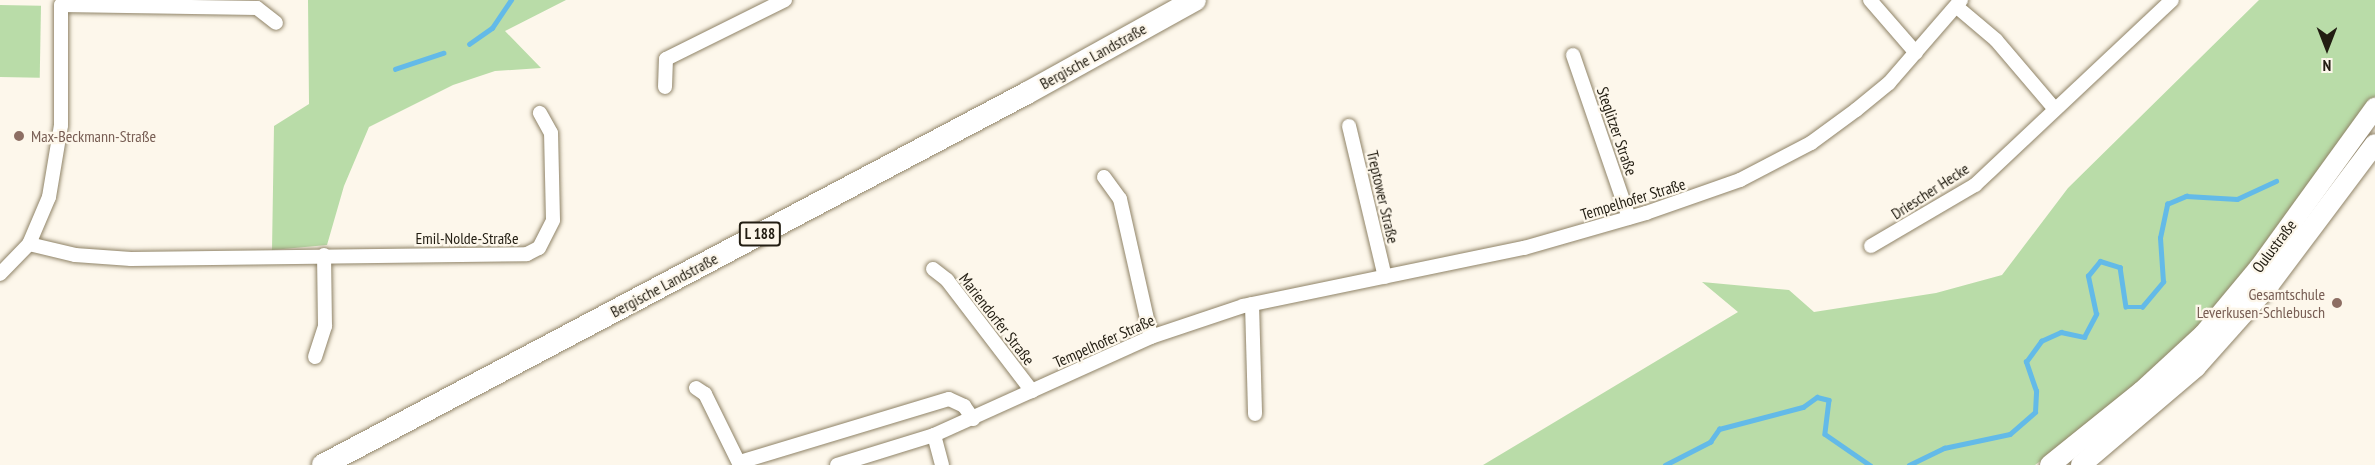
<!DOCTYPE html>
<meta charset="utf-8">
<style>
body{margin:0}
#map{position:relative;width:2375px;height:465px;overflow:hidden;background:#fdf7eb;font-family:"PT Sans Narrow",sans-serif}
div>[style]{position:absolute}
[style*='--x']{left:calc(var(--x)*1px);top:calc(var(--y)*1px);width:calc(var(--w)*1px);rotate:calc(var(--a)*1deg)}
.green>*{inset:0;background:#b9dca8;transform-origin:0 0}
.stream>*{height:4.5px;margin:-2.25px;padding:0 2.25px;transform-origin:2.25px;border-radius:2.25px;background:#63bae8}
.roads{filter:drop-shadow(0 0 2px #8f8367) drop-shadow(0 0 2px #8f8367)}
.minor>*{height:14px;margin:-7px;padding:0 7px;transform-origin:7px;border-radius:7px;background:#fff}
.secondary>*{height:20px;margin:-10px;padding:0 10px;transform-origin:10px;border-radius:10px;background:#fff}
.primary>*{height:22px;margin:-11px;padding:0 11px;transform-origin:11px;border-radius:11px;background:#fff}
.dots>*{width:16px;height:16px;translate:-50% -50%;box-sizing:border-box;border:3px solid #fdf7eb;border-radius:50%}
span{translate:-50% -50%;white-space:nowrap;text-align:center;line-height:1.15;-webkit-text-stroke:4.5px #fdf7eb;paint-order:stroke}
.shield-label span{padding:2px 4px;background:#fdf7eb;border:2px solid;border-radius:4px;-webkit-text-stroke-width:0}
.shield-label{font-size:15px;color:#221d12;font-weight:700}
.street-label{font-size:16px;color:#221d12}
.education-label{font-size:16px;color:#785e54}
.left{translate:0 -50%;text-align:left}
.right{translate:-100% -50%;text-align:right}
.north{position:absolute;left:2297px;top:18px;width:60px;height:60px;-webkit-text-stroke:4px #fdf7eb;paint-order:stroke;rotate:180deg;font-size:16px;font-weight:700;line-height:24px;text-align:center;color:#221d12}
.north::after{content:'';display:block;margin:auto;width:21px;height:27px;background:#221d12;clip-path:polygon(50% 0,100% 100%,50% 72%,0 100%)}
</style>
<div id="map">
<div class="green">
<div style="clip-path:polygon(308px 0,566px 0,505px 31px,541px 68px,495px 71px,453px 85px,369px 127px,344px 186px,327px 245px,272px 250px,274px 126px,309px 104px)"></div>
<div style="clip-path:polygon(2259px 0,2375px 0,2375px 96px,2294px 210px,2205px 320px,2106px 413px,2035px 465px,1483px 465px,1738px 312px,1702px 282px,1789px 290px,1814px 312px,1936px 293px,2002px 275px,2068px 188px)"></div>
<div style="left:0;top:5px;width:41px;height:72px;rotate:1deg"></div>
</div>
<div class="stream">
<div style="--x:469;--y:44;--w:28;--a:-35"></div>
<div style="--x:492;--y:28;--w:34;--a:-56"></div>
<div style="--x:395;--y:69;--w:51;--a:-18.4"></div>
<div style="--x:1665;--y:465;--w:51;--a:-27.1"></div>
<div style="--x:1710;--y:442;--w:16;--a:-55"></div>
<div style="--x:1719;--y:429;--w:87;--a:-14.7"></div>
<div style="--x:1803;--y:407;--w:17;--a:-36"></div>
<div style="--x:1817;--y:397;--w:12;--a:14"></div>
<div style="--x:1829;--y:400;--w:34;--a:97"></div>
<div style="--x:1825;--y:434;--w:55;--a:34.6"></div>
<div style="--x:1909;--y:465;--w:39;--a:-26"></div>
<div style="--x:1944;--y:448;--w:67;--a:-12"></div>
<div style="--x:2010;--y:434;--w:33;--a:-41"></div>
<div style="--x:2035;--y:412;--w:21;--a:-87"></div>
<div style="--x:2036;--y:391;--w:31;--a:-109"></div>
<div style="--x:2026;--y:362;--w:26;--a:-54"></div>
<div style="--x:2041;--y:341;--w:22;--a:-24"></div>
<div style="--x:2061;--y:332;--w:24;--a:12"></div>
<div style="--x:2084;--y:337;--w:26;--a:-62"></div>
<div style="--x:2096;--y:314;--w:39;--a:-102"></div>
<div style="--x:2088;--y:276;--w:19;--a:-51"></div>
<div style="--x:2100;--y:261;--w:21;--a:17"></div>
<div style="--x:2120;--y:267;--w:40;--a:81.5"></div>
<div style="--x:2126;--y:307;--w:16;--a:0"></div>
<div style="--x:2142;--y:307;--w:33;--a:-50"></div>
<div style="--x:2163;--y:282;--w:44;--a:-93.9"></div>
<div style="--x:2160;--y:238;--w:35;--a:-78"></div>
<div style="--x:2167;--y:204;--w:21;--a:-23"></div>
<div style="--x:2186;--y:196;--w:51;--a:3.4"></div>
<div style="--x:2237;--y:199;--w:43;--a:-24.8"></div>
</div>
<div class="roads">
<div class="minor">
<div style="--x:1870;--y:0;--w:70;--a:49"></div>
<div style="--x:61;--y:5;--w:196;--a:0.9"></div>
<div style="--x:257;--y:8;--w:24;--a:38"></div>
<div style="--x:1957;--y:7;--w:51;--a:40.2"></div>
<div style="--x:1996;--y:40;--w:88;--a:49.6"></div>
<div style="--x:1573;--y:55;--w:172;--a:71"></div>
<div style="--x:665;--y:87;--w:28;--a:-88"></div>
<div style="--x:666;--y:59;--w:133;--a:-26.4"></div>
<div style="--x:1349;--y:126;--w:155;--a:76.6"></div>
<div style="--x:1104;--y:177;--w:27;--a:54"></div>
<div style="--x:1120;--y:199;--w:141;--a:77.3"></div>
<div style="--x:29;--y:244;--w:47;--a:13.4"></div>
<div style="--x:75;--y:255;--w:56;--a:4.1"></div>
<div style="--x:131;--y:259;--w:396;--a:-0.7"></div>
<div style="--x:527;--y:254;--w:13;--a:-27"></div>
<div style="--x:539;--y:248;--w:31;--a:-63"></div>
<div style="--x:553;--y:220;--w:87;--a:-91.3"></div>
<div style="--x:551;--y:133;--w:23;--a:-119"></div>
<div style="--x:1871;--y:246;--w:121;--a:-30.4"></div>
<div style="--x:1975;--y:185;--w:270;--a:-43.2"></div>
<div style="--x:933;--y:269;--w:18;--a:38"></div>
<div style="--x:947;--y:280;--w:140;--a:52.6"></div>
<div style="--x:0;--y:274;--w:42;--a:-46"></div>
<div style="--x:29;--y:244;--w:51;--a:-66.9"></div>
<div style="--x:49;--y:197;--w:73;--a:-80.5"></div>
<div style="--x:61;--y:125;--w:120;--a:-90"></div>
<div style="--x:1252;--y:304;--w:110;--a:88.4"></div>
<div style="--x:315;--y:357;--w:33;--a:-72"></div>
<div style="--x:325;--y:326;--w:71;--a:-90.8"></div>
<div style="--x:696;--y:388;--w:11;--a:34"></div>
<div style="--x:705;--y:394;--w:79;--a:63.8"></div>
<div style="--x:934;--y:435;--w:31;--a:75"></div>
<div style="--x:740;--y:462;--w:218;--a:-16.8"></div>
<div style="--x:949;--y:399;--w:17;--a:25"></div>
<div style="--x:964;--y:406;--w:16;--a:55"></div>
<div style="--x:837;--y:465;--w:102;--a:-17.2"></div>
<div style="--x:934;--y:435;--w:238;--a:-24.3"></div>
<div style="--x:1151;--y:337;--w:97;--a:-18.6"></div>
<div style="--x:1243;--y:306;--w:287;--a:-11.7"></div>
<div style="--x:1524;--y:248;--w:127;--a:-16"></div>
<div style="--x:1646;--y:213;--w:100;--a:-19.3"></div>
<div style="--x:1740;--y:180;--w:80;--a:-27.5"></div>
<div style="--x:1811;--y:143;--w:56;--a:-36.3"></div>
<div style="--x:1856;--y:110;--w:43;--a:-39.3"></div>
<div style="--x:1889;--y:83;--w:110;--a:-49.1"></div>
</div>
<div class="secondary">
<div style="--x:2050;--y:465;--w:118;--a:-38.8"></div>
<div style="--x:2142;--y:391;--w:84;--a:-42.6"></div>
<div style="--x:2204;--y:334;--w:86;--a:-50.2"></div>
<div style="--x:2259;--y:268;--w:198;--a:-54.1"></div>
<div style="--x:2081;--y:465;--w:151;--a:-40.4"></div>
<div style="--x:2196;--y:367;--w:110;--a:-48.3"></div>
<div style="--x:2269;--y:285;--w:176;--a:-53.1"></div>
</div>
<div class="primary">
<div style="--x:323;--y:465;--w:796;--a:-27.85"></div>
<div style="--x:1027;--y:93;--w:192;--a:-29"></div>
</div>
</div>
<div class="dots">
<div style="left:19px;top:136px;background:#8d6e63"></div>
<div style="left:2337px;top:303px;background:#8d6e63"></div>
</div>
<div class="shield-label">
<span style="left:760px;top:234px">L 188</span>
</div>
<div class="street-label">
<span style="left:1093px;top:56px;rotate:-29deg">Bergische Landstraße</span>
<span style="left:1617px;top:131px;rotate:71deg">Steglitzer Straße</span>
<span style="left:1930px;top:191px;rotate:-33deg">Driescher Hecke</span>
<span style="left:1383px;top:197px;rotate:77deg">Treptower Straße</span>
<span style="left:1633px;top:199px;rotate:-17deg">Tempelhofer Straße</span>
<span style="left:467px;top:238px">Emil-Nolde-Straße</span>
<span style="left:2274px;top:246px;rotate:-53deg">Oulustraße</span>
<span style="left:664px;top:285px;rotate:-28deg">Bergische Landstraße</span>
<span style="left:997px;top:319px;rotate:52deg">Mariendorfer Straße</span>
<span style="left:1104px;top:341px;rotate:-24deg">Tempelhofer Straße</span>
</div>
<div class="education-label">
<span class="left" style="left:31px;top:136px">Max-Beckmann-Straße</span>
<span class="right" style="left:2325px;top:303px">Gesamtschule<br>Leverkusen-Schlebusch</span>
</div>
<div class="north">N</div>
</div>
